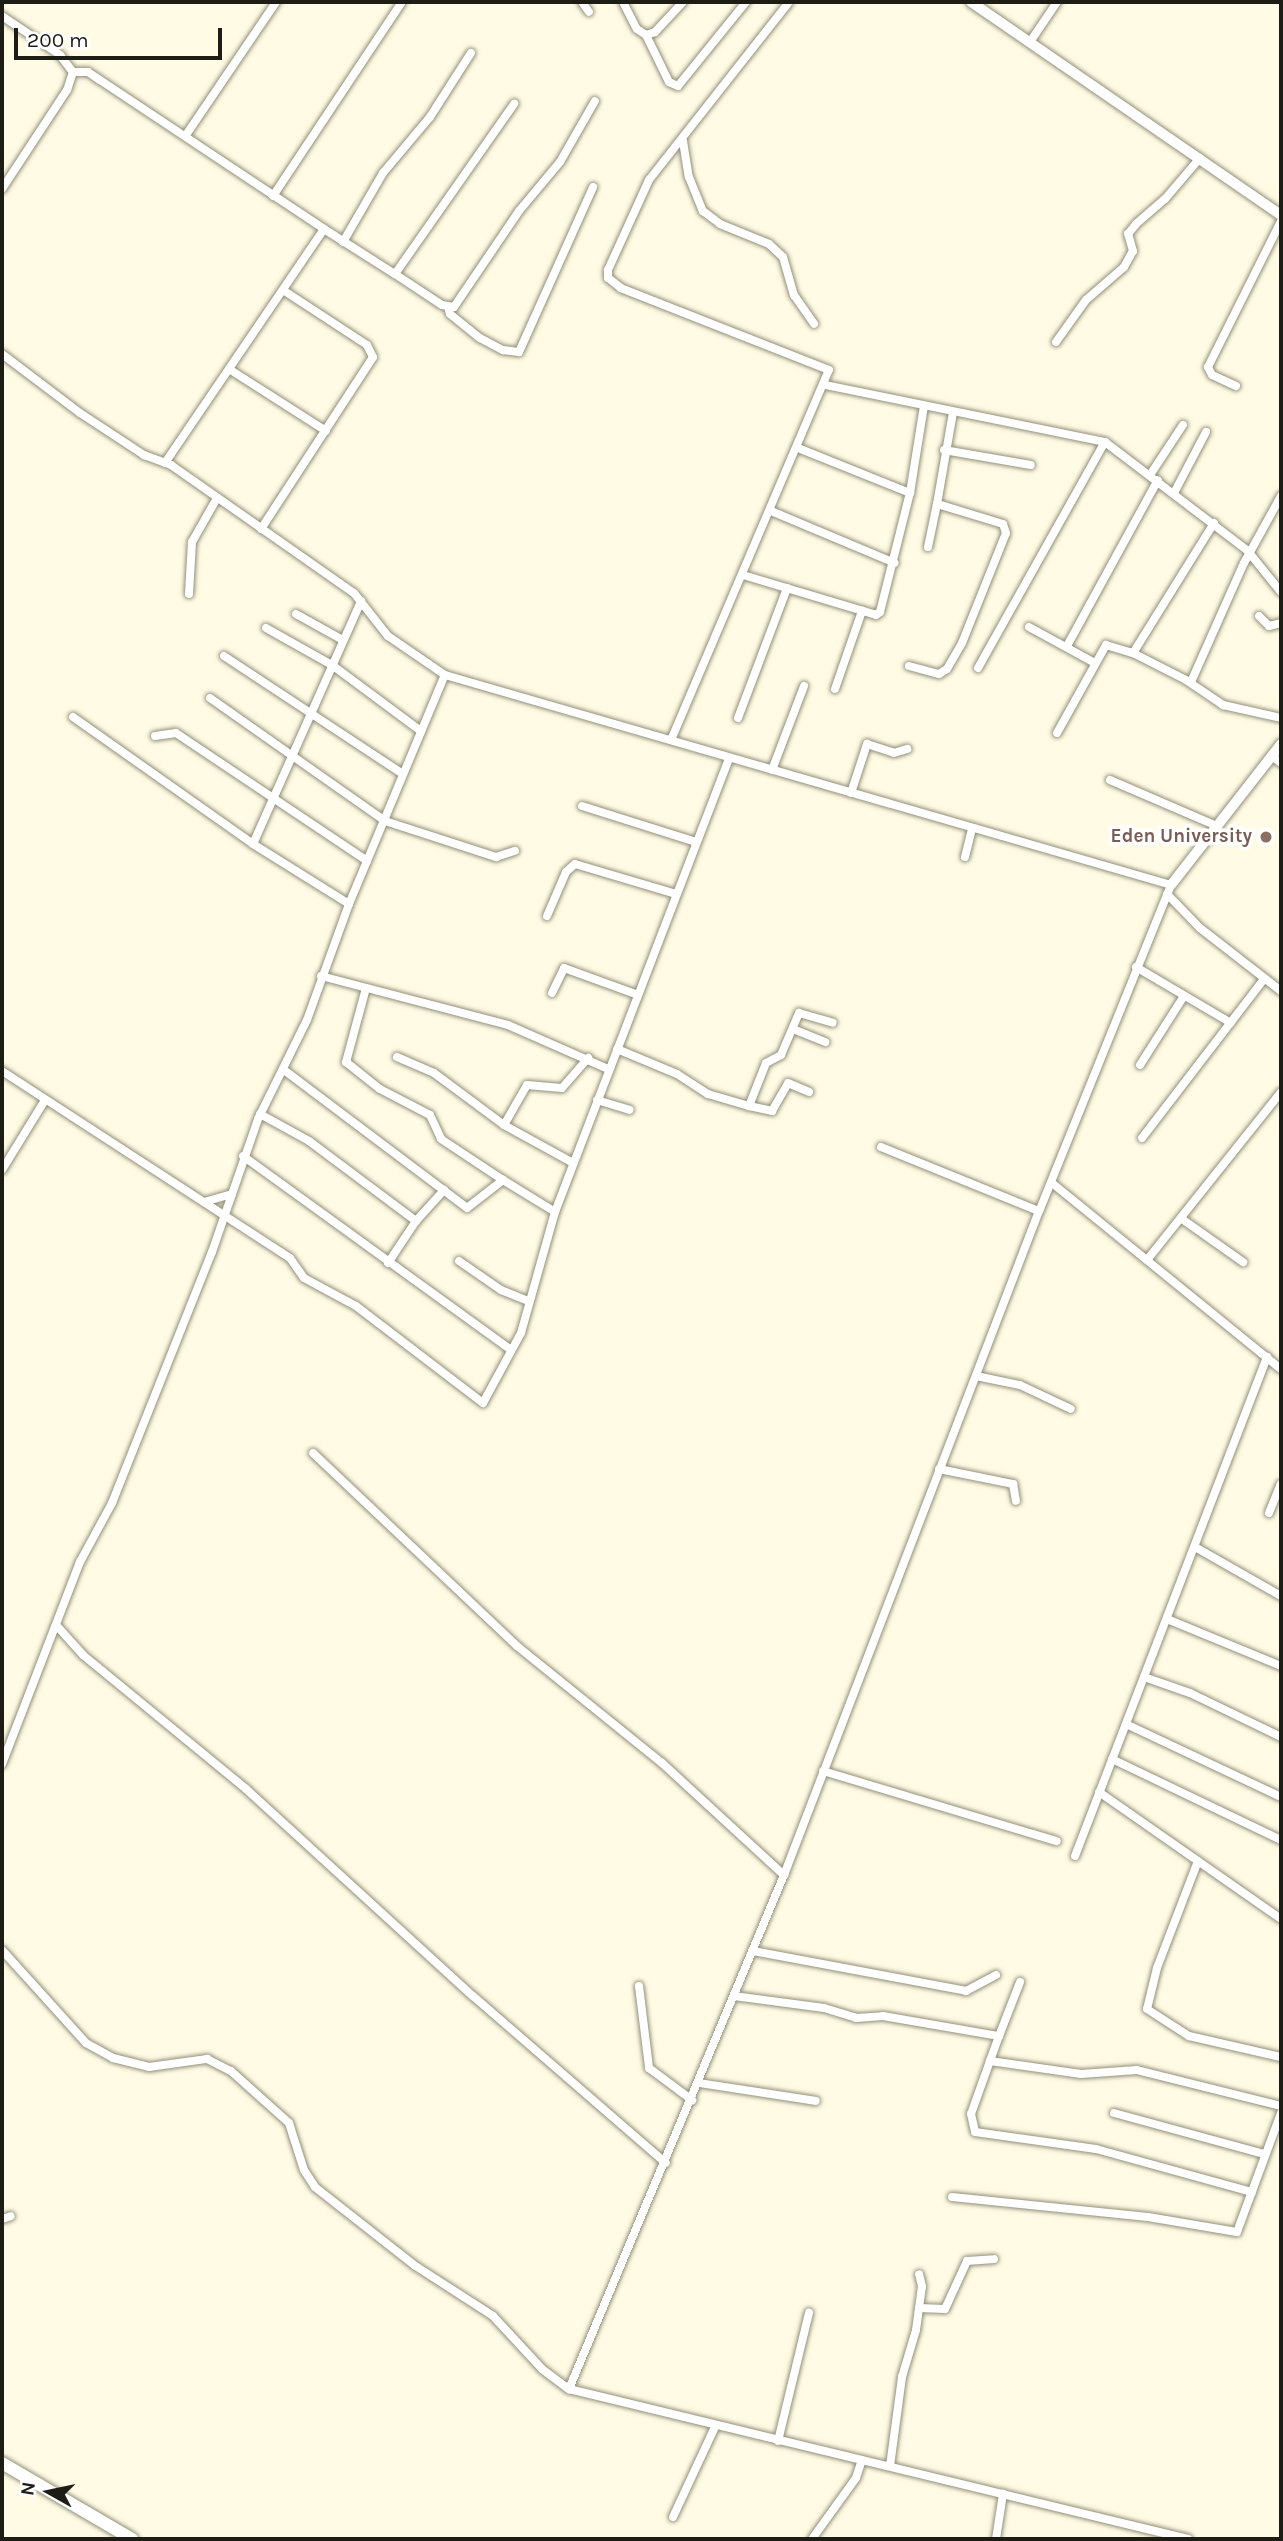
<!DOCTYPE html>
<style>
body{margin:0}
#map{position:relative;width:1283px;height:2541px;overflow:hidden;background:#fffbe4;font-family:Karla,sans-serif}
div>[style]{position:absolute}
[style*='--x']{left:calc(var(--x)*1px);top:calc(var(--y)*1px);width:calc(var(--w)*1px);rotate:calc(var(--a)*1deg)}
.roads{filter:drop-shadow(0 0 2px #928f7a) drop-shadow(0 0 2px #928f7a)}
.minor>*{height:8px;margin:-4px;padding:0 4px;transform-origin:4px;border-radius:4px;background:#fff}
.tertiary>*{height:10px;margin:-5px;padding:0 5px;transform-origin:5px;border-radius:5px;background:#fff}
.primary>*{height:12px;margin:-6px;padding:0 6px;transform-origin:6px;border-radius:6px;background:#fff}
.dots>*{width:19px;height:19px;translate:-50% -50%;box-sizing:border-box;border:4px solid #fff;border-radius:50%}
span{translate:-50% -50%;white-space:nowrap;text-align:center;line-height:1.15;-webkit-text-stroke:7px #fff;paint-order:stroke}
.education-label{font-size:19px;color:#785e54;font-weight:700}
.right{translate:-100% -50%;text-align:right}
.frame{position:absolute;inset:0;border:4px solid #1e1d15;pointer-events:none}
.north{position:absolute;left:14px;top:2457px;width:70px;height:70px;-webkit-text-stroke:5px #fff;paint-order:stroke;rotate:279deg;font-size:19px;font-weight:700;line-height:28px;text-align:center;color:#1e1d15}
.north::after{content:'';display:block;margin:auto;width:24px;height:32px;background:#1e1d15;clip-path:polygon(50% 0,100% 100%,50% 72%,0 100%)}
.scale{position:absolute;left:14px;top:28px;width:208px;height:32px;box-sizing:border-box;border:4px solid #1e1d15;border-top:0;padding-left:9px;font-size:21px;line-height:24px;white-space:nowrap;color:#1e1d15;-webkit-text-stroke:5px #fff;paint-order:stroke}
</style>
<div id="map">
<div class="roads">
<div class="minor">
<div style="--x:582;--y:2;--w:12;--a:55"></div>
<div style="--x:623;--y:2;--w:30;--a:63"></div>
<div style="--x:637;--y:29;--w:11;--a:34"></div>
<div style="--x:646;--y:35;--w:9;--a:-18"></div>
<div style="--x:655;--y:32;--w:41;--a:-47"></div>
<div style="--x:2;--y:16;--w:70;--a:33.9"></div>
<div style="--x:60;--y:55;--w:21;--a:53"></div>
<div style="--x:73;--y:72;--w:19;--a:108"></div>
<div style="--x:67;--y:90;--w:118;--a:123.3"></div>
<div style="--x:646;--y:35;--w:52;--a:63.9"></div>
<div style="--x:669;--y:82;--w:10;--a:24"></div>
<div style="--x:678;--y:86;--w:108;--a:-51"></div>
<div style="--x:1030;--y:42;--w:48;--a:-56"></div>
<div style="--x:73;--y:72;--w:15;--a:0"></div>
<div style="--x:88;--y:72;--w:14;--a:34"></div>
<div style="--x:100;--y:80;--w:269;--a:33.6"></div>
<div style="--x:324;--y:229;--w:283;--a:124.2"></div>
<div style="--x:186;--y:135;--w:161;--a:-55.9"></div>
<div style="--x:683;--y:141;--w:36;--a:81"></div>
<div style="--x:689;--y:177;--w:37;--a:68"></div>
<div style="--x:703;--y:211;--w:21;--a:37"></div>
<div style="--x:720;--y:224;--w:53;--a:22.2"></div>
<div style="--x:769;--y:244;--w:19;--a:43"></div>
<div style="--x:783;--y:257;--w:40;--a:74"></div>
<div style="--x:794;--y:295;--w:35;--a:55"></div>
<div style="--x:273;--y:196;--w:233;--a:-56.4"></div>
<div style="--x:324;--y:229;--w:84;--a:32.4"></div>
<div style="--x:395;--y:274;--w:208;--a:-55"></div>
<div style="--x:343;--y:242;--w:80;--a:-59.9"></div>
<div style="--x:383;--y:173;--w:73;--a:-50"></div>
<div style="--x:430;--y:117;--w:76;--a:-57.4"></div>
<div style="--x:395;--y:274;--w:56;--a:33.4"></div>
<div style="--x:442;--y:305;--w:12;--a:9"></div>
<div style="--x:454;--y:307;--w:116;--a:-55.9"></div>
<div style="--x:519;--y:211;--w:64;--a:-50.1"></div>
<div style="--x:560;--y:162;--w:70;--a:-60.2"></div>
<div style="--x:448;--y:307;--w:7;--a:74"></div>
<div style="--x:450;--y:314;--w:38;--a:39"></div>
<div style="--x:480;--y:338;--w:26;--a:28"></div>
<div style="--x:503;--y:350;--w:16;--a:7"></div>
<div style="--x:519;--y:352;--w:181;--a:-65.8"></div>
<div style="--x:1056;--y:342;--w:52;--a:-54.5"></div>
<div style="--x:1086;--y:300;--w:50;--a:-41"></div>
<div style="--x:1124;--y:267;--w:18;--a:-61"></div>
<div style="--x:1133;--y:251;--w:18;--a:-106"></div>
<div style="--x:1128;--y:234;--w:13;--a:-51"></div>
<div style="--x:1136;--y:224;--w:38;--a:-41"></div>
<div style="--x:1165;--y:199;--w:54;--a:-49.5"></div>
<div style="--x:2;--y:354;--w:98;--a:37.1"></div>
<div style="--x:80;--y:413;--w:77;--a:33.3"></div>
<div style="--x:144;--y:455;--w:29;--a:20"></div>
<div style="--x:171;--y:465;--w:223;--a:35"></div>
<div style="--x:354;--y:593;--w:55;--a:51.7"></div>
<div style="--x:388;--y:636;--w:69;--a:34.4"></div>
<div style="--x:445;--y:675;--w:756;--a:16.13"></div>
<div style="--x:1171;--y:885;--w:352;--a:112"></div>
<div style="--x:1039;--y:1211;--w:711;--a:111.01"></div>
<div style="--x:784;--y:1875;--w:557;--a:112.7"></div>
<div style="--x:569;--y:2389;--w:637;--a:13.62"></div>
<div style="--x:229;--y:369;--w:115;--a:32.6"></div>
<div style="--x:825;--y:385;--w:286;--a:11.5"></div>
<div style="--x:1105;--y:442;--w:178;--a:37.3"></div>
<div style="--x:1247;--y:550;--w:54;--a:51"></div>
<div style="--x:1236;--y:386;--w:26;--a:-155"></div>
<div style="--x:1212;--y:375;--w:9;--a:-117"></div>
<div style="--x:1208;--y:367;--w:163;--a:-63.4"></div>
<div style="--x:798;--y:448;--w:121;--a:21.9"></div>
<div style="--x:944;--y:450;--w:88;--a:9.8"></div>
<div style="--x:1150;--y:475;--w:60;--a:-56.6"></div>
<div style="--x:1174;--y:493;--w:69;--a:-62.3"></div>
<div style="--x:771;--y:511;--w:134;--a:22.8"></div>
<div style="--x:1214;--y:523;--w:153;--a:121.9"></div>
<div style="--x:1133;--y:653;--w:59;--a:27"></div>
<div style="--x:1186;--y:680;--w:45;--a:34"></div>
<div style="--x:1223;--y:705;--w:59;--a:12.6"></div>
<div style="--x:261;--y:529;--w:205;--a:-56.9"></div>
<div style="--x:373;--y:357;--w:13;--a:-117"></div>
<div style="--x:367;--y:345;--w:100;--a:-146.8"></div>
<div style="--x:928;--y:547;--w:44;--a:-78.2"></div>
<div style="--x:743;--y:575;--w:139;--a:16.7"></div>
<div style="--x:876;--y:615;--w:5;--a:-37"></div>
<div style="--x:880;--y:612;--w:123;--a:-75.9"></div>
<div style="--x:910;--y:493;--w:88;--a:-80.9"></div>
<div style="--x:189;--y:594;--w:52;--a:-86.7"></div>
<div style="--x:192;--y:542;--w:51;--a:-60.4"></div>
<div style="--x:296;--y:614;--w:54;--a:29"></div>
<div style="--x:1259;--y:616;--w:14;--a:45"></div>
<div style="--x:1269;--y:626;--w:12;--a:-14"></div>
<div style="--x:1029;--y:627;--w:75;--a:28.6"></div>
<div style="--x:266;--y:628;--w:76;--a:29.3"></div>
<div style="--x:332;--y:665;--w:111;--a:36.6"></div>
<div style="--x:1067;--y:646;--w:189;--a:-61.3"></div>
<div style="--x:224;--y:656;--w:214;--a:33.4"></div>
<div style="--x:909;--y:666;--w:31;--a:15"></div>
<div style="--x:939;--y:674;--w:9;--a:-32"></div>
<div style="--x:947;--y:669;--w:30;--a:-60"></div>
<div style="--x:962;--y:643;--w:118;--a:-68.2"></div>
<div style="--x:1006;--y:533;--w:9;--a:-108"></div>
<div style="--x:1003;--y:524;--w:69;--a:-163.1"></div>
<div style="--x:937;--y:504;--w:93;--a:-80.1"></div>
<div style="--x:978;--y:668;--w:259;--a:-60.7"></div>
<div style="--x:1191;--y:682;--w:130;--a:-66"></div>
<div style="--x:1244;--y:563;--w:77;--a:-61.1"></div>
<div style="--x:835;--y:689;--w:83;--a:-70.9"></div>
<div style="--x:210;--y:698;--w:214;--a:35.1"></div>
<div style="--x:385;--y:821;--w:117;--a:18"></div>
<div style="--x:496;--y:857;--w:20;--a:-18"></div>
<div style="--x:73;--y:717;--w:220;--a:35.2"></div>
<div style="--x:253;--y:844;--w:113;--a:32"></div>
<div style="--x:738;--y:718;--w:139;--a:-69.3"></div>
<div style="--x:1057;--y:733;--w:101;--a:-60.9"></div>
<div style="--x:1106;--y:645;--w:28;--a:17"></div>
<div style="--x:155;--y:736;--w:21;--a:-8"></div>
<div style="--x:176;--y:733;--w:230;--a:33.8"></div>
<div style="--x:671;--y:740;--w:402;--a:-66.9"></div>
<div style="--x:829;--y:370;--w:224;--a:-158.5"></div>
<div style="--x:621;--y:288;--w:16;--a:-142"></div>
<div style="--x:608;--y:278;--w:8;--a:-90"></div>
<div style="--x:608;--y:270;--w:99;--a:-65.5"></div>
<div style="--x:649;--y:180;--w:226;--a:-51.8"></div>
<div style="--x:1272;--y:756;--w:11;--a:38"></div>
<div style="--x:772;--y:770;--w:90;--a:-69.1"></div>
<div style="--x:1110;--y:780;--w:116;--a:23.3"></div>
<div style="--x:851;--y:793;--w:52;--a:-71.9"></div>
<div style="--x:867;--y:744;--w:28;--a:18"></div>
<div style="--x:894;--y:753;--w:14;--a:-17"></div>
<div style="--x:582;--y:806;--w:120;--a:17.5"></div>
<div style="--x:253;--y:844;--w:266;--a:-66"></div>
<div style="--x:965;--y:857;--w:30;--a:-76"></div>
<div style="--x:1167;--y:894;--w:47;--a:45.9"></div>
<div style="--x:1200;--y:928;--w:103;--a:37.9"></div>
<div style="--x:547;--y:916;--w:48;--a:-66.6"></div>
<div style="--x:566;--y:872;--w:12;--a:-42"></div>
<div style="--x:575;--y:864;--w:105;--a:16.5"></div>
<div style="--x:1136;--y:967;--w:110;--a:30.5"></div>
<div style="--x:321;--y:976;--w:193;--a:14.7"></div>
<div style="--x:508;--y:1025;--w:109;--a:23.7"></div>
<div style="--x:366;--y:988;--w:77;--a:105.1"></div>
<div style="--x:346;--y:1062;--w:43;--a:38.5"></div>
<div style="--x:380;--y:1089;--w:56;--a:27.5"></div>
<div style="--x:430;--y:1115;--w:26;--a:65"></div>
<div style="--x:441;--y:1139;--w:74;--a:33.5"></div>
<div style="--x:552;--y:993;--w:28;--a:-64"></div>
<div style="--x:564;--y:968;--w:79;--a:20"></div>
<div style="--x:793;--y:1029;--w:35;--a:22"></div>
<div style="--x:617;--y:1049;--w:65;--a:22.6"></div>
<div style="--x:677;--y:1074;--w:37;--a:33"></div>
<div style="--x:708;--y:1094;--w:43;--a:16.3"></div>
<div style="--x:749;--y:1106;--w:46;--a:-68.4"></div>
<div style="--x:766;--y:1063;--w:17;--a:-28"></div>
<div style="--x:781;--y:1055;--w:46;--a:-66.8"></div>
<div style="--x:799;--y:1013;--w:35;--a:16"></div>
<div style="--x:397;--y:1057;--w:40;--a:23.4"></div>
<div style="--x:434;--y:1073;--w:87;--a:36.6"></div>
<div style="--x:504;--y:1125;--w:79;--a:28.8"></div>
<div style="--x:1140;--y:1065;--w:82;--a:-57.5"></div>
<div style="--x:284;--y:1070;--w:229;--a:37"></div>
<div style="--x:467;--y:1208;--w:46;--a:-37.9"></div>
<div style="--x:503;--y:1180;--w:61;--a:31.6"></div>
<div style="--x:2;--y:1071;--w:343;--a:33"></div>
<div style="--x:290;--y:1258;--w:24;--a:55"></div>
<div style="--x:304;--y:1278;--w:59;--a:28.3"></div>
<div style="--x:356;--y:1306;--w:160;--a:37.4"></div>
<div style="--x:483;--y:1403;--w:80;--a:-61.5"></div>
<div style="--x:521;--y:1333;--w:126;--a:-74.3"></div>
<div style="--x:555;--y:1212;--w:486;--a:-69"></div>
<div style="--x:597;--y:1100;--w:34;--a:17"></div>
<div style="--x:749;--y:1106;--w:24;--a:12"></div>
<div style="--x:772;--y:1111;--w:32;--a:-60"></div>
<div style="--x:788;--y:1083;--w:23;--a:23"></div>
<div style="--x:260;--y:1114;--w:56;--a:28.9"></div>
<div style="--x:309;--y:1141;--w:134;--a:36.8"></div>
<div style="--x:504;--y:1125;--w:46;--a:-60.1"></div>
<div style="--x:527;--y:1085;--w:35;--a:5"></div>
<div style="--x:562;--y:1088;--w:40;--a:-49"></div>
<div style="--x:1142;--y:1138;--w:200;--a:-52.5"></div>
<div style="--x:881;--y:1147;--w:170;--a:22.1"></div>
<div style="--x:243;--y:1156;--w:331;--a:35.9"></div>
<div style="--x:2;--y:1170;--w:82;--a:-58.4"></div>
<div style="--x:1052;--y:1183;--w:295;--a:39.1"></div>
<div style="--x:204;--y:1202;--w:29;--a:-16"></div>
<div style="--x:1182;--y:1219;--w:75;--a:35.2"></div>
<div style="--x:1147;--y:1260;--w:215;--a:-51.4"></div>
<div style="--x:459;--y:1261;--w:51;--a:34.6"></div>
<div style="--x:501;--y:1290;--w:29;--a:22"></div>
<div style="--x:388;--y:1263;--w:50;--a:-56.3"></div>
<div style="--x:416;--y:1221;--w:42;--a:-47.9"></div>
<div style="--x:976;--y:1376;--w:45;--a:11.6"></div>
<div style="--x:1020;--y:1385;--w:56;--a:25.2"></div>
<div style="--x:313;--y:1453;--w:281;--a:43.4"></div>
<div style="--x:517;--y:1646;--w:186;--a:38.9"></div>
<div style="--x:662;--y:1763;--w:166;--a:42.6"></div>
<div style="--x:939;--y:1469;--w:76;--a:11.5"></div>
<div style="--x:1013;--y:1484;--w:17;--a:80"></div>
<div style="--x:1269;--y:1513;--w:31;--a:-68"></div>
<div style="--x:1195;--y:1547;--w:99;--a:29.7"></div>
<div style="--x:1167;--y:1619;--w:123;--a:22.4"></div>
<div style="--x:57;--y:1626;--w:39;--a:48"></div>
<div style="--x:83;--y:1655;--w:211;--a:39.4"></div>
<div style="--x:246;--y:1789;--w:307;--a:42.4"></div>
<div style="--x:473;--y:1996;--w:255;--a:40.9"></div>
<div style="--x:1144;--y:1677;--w:49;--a:19.2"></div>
<div style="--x:1190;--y:1693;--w:101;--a:25.8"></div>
<div style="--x:1126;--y:1724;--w:171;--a:25.2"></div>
<div style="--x:1112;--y:1759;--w:187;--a:25.6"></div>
<div style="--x:2;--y:1764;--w:217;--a:-68.9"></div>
<div style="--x:80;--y:1562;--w:67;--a:-61.5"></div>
<div style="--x:112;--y:1503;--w:270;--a:-68.3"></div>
<div style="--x:212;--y:1252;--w:141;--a:-70.9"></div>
<div style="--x:258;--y:1119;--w:110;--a:-63.7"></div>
<div style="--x:307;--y:1020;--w:123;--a:-70.1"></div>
<div style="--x:349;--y:904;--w:248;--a:-67.3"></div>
<div style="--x:823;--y:1771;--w:244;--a:16.7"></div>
<div style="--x:1099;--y:1792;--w:222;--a:34.9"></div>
<div style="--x:1075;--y:1856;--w:535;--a:-68.95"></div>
<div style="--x:1198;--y:1861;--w:115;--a:111"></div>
<div style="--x:1157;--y:1968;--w:42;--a:103.7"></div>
<div style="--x:1147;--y:2009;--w:50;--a:32.7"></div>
<div style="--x:1189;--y:2036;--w:94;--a:12.9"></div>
<div style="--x:2;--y:1950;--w:125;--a:47.9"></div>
<div style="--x:86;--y:2043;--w:31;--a:29"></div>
<div style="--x:113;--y:2058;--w:37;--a:14"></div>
<div style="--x:149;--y:2067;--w:59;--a:-7.9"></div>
<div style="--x:207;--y:2059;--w:27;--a:27"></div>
<div style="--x:231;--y:2071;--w:78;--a:41.9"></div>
<div style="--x:289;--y:2123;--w:49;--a:72.3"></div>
<div style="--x:304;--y:2170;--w:20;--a:57"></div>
<div style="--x:315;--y:2187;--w:126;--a:38.2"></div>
<div style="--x:414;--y:2265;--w:94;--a:32.8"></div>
<div style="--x:493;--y:2316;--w:72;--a:47.2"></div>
<div style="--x:542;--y:2369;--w:34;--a:37"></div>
<div style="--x:753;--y:1951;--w:217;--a:10.6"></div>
<div style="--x:966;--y:1991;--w:34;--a:-28"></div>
<div style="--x:639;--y:1986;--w:83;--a:83"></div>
<div style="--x:649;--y:2068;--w:54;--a:36.7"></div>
<div style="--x:734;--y:1996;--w:91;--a:7.6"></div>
<div style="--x:824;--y:2008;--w:34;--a:17"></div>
<div style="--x:856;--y:2018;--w:27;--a:-4"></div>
<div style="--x:883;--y:2016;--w:118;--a:9.8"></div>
<div style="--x:999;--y:2036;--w:58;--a:-68.7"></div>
<div style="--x:999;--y:2036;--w:27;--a:110"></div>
<div style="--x:990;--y:2061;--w:92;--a:8.1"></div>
<div style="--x:1081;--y:2074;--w:56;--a:-4.1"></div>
<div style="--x:1137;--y:2070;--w:148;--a:14"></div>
<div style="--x:990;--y:2061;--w:56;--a:109.7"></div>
<div style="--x:971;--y:2114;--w:18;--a:77"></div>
<div style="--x:975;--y:2132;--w:122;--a:8"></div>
<div style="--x:1096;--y:2149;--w:162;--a:15.4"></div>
<div style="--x:699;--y:2083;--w:118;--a:8.7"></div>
<div style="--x:1114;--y:2113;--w:156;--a:15.3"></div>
<div style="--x:952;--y:2197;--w:197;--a:5.8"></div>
<div style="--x:1148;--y:2217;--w:90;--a:9.6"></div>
<div style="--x:1237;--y:2232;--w:127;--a:-69.7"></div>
<div style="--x:2;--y:2219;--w:9;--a:-18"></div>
<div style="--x:919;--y:2308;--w:26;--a:2"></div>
<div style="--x:945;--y:2309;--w:53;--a:-65.4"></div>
<div style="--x:967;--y:2261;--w:27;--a:-4"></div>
<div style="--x:778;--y:2441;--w:132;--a:-76.4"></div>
<div style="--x:890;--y:2466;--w:90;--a:-82.3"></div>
<div style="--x:902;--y:2377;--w:49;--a:-73.4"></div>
<div style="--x:916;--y:2330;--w:44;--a:-82.2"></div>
<div style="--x:922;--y:2286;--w:12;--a:-104"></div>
<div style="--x:673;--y:2517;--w:99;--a:-65"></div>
<div style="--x:812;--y:2539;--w:75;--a:-54.2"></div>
<div style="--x:856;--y:2478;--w:19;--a:-72"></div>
<div style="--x:996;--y:2539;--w:46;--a:-81.2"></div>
</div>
<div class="tertiary">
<div style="--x:971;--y:2;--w:376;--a:34.5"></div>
<div style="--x:1171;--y:885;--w:179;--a:-52"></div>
</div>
<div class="primary">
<div style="--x:2;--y:2463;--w:151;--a:30.3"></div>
</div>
</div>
<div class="dots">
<div style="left:1266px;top:837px;background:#8d6e63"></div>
</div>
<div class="education-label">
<span class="right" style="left:1252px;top:837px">Eden University</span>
</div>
<div class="frame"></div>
<div class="north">N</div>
<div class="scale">200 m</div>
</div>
